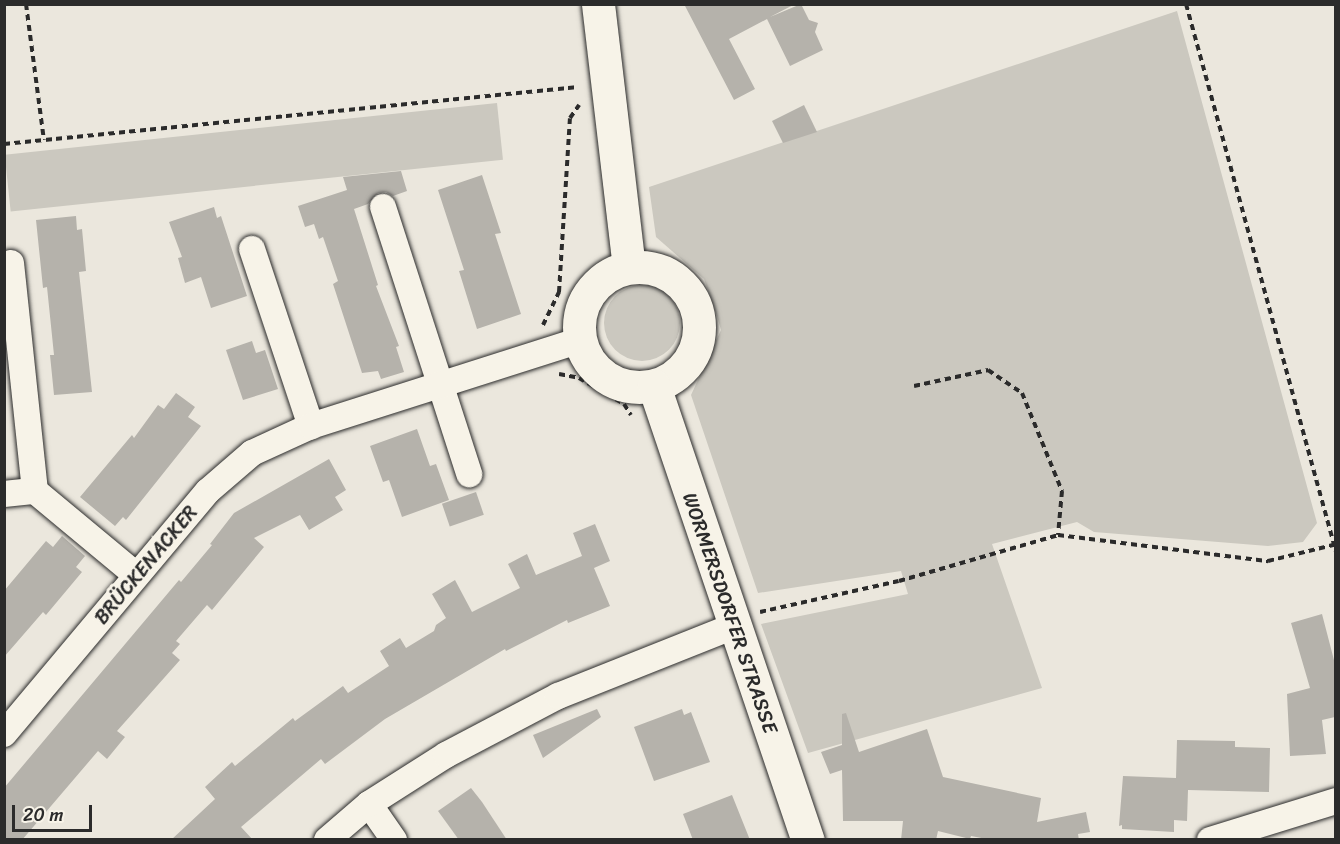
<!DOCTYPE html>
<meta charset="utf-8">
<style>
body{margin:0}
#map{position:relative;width:1340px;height:844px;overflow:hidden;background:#ebe7dd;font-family:Sriracha,sans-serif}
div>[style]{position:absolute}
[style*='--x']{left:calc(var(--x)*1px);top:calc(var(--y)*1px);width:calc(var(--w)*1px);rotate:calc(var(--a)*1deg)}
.green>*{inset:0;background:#cbc8bf;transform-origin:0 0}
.round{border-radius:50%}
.building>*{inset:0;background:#b5b2ab;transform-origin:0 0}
.path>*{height:4px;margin-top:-2px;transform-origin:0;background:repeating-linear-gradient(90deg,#2b2b2b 0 6px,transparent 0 10.5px)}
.roads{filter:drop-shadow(0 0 2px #2b2b2b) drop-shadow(0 0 2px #2b2b2b)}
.minor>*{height:26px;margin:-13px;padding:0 13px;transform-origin:13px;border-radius:13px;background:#f7f3e8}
.major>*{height:33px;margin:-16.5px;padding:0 16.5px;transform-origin:16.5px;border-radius:16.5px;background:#f7f3e8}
.major>.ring{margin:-16.5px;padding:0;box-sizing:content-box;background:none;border:33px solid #f7f3e8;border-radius:50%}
span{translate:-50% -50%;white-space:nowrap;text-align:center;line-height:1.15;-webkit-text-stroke:6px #f7f3e8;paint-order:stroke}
.street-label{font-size:20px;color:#2b2b2b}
.frame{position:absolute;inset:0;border:6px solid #2b2b2b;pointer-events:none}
.scale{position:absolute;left:12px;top:805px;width:80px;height:27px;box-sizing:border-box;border:3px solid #2b2b2b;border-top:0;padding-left:8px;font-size:18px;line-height:21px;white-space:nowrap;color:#2b2b2b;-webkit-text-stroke:4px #f7f3e8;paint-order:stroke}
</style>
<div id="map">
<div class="green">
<div style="clip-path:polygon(1177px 11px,1317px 523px,1303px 542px,1268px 546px,1094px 532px,1077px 522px,992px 544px,1042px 688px,808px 753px,761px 624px,908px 594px,901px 571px,758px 593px,691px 395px,721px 330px,717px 316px,704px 279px,656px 237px,649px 187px)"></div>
<div style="left:497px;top:103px;width:57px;height:495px;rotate:84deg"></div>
<div class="round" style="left:604px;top:285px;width:76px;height:76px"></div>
</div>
<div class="building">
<div style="clip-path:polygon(684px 4px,795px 4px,770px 17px,801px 4px,809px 20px,818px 23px,815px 32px,823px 50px,790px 66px,767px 19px,729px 39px,755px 89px,734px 100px)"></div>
<div style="clip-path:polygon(804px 105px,817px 132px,783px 143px,772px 121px)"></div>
<div style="clip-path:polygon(401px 171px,407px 191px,393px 196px,386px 192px,378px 193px,368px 204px,354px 209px,378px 285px,376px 286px,399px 346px,396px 347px,404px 372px,381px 379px,378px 371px,362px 373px,333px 284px,338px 281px,323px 237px,319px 239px,314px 224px,305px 227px,298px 206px,347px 190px,343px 177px)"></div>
<div style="clip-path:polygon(482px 175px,501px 233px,495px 234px,521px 314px,477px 329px,459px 271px,464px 270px,438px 190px)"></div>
<div style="clip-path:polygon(214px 207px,217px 218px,221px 216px,247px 296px,211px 308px,201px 277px,185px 283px,178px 258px,182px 257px,169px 222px)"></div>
<div style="clip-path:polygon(76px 216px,77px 230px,82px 229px,86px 271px,79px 272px,92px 392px,54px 395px,50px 355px,54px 355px,47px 287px,43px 288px,36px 220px)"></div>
<div style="clip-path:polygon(252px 341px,256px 353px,265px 350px,278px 389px,243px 400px,226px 350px)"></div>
<div style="clip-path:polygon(176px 393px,195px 407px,188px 417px,201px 426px,126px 520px,123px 517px,115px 526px,80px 497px,132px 435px,134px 438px,158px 405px,164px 409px)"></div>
<div style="clip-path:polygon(417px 429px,430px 466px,436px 464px,449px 500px,402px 517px,389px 480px,383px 482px,370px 446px)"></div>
<div style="clip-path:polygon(329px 459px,346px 490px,335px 497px,343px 510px,309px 530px,300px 515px,254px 538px,264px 547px,212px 610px,207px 605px,176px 641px,180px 644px,172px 653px,180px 660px,117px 731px,125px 737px,107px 759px,98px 751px,22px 840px,4px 840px,4px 788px,179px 580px,181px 582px,212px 545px,210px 544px,234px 513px)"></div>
<div style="left:476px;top:492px;width:24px;height:36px;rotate:71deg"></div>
<div style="clip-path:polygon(595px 524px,610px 561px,594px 568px,610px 606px,568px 623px,567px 620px,506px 651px,505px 649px,385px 719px,325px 764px,321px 759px,241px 827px,253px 840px,171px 840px,215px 799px,205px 787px,232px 762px,235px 766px,293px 718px,295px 721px,343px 686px,348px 693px,389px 666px,380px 651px,400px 638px,406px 648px,434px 631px,436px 625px,446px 618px,432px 594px,455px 580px,472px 612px,520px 588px,508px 564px,527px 554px,536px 575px,582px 556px,573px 533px)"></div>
<div style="clip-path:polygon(62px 536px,85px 556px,76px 567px,82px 572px,46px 615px,43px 612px,4px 657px,4px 591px,46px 541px,53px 547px)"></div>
<div style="clip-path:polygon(1322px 614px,1335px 664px,1335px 717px,1322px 720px,1326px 754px,1290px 756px,1287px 694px,1310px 688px,1291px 623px)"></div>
<div style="clip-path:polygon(597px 709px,601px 717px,543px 758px,533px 735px)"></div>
<div style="clip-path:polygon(682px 709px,684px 715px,691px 712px,710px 762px,654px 781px,634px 727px)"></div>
<div style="clip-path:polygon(846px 713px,859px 752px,927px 729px,943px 777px,1041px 798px,1037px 822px,1086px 812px,1090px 832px,1078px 834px,1079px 840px,992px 840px,971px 836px,970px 839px,938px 831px,936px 840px,901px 840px,903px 821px,843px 821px,842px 770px,830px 774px,821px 752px,842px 745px,842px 714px)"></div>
<div style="clip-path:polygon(1177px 740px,1235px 741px,1235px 747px,1270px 748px,1269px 792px,1188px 790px,1187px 821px,1174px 820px,1174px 832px,1122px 829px,1122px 825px,1119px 826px,1123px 776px,1176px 778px)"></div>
<div style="clip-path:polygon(471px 788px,482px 802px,507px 840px,459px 840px,438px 811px)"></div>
<div style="clip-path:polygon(732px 795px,750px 840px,693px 840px,683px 814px)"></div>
</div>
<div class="path">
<div style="--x:26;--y:4;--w:137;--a:82.5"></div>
<div style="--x:1186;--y:4;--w:568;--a:74.69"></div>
<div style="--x:4;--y:144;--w:577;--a:-5.67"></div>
<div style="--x:543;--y:325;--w:37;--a:-64"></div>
<div style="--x:559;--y:292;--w:174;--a:-86.4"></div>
<div style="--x:570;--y:118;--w:16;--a:-55"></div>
<div style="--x:559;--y:374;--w:20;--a:11"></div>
<div style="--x:579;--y:378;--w:52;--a:30"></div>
<div style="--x:624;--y:404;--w:13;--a:58"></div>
<div style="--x:914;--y:386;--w:76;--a:-12.2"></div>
<div style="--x:988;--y:370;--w:41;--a:34.1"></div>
<div style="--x:1022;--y:393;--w:106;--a:67.8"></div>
<div style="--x:1062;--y:491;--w:44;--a:95.2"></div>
<div style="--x:760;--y:612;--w:142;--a:-12.6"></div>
<div style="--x:899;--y:581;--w:166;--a:-16.1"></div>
<div style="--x:1058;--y:535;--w:212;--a:7.1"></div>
<div style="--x:1268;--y:561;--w:67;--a:-13.8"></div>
</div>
<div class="roads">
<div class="minor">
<div style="--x:383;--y:207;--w:281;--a:72.1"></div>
<div style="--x:252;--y:249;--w:187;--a:71.6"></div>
<div style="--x:11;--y:263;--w:229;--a:84"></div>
<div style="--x:4;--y:494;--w:31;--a:-6"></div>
<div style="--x:35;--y:491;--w:131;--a:39.7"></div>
<div style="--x:4;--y:734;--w:317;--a:-50"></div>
<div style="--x:208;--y:491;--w:58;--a:-40.8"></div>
<div style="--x:252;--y:453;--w:65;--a:-24.6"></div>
<div style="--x:311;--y:426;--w:282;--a:-17.7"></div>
<div style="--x:369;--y:804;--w:44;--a:55.2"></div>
<div style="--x:327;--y:840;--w:55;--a:-40.6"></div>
<div style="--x:369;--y:804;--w:91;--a:-32.5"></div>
<div style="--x:446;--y:755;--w:127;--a:-27.8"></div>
<div style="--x:558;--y:696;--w:189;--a:-21.7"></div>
<div style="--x:1210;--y:840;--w:132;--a:-17.2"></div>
</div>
<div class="major">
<div style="--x:598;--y:4;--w:265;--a:83.3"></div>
<div class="ring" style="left:579px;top:267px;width:87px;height:87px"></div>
<div style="--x:654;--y:386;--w:479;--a:71.3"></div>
</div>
</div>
<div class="street-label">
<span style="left:146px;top:565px;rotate:-50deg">BRÜCKENACKER</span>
<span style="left:730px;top:613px;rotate:71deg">WORMERSDORFER STRASSE</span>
</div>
<div class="frame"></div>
<div class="scale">20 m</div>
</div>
